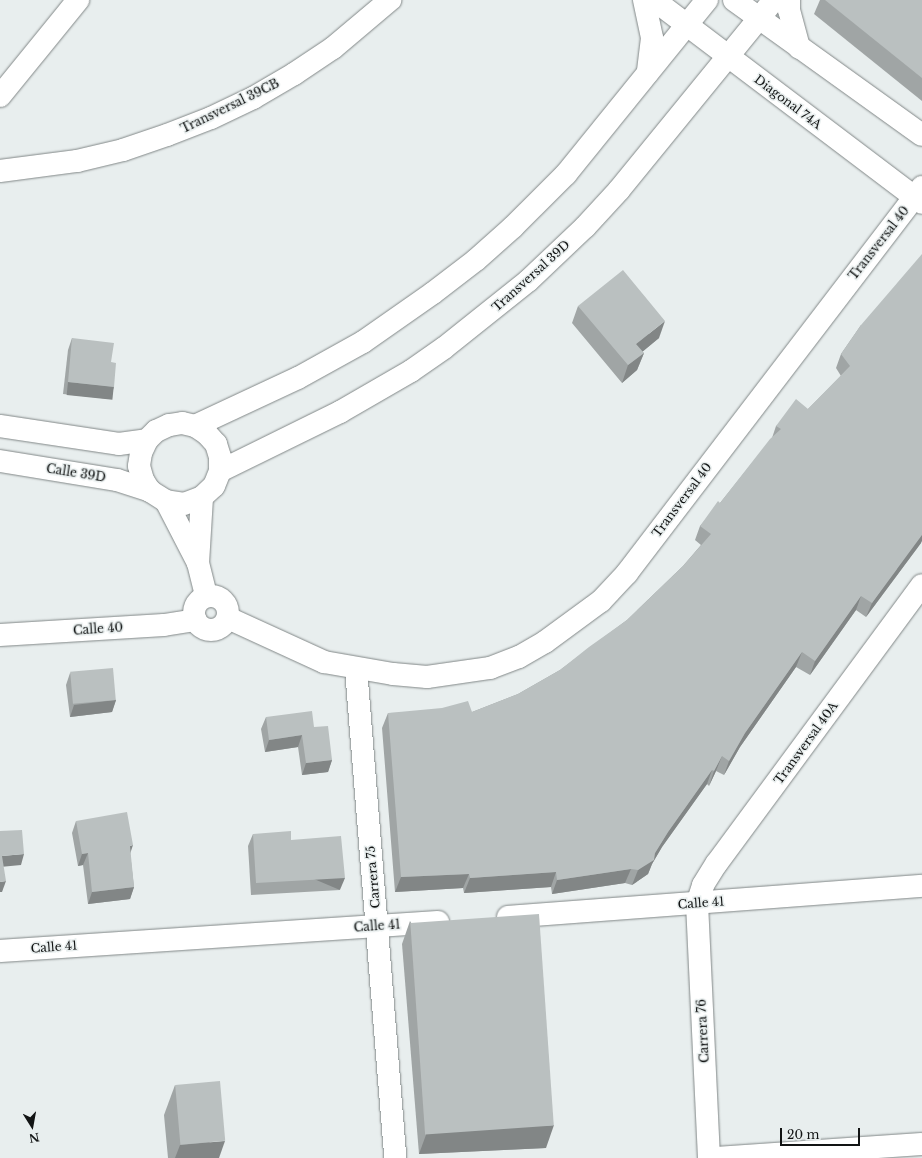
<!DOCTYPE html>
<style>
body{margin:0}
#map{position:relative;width:922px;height:1158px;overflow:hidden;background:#e8eeee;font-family:"Libre Baskerville",serif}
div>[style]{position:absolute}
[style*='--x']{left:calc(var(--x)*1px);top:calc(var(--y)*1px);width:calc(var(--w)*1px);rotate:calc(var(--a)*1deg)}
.roads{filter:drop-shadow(0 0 1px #818787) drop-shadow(0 0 1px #818787)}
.minor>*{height:22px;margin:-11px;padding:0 11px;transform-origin:11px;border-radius:11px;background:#fff}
.minor>.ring{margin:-11px;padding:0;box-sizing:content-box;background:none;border:22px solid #fff;border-radius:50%}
.tertiary>*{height:22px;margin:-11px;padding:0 11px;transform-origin:11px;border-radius:11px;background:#fff}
.secondary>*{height:22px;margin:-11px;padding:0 11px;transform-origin:11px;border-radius:11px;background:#fff}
.wall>*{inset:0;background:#a0a5a5}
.shaded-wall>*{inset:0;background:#828686;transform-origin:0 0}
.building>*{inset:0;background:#bac0c0;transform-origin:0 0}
span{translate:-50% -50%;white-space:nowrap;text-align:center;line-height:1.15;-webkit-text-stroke:3px #e8eeee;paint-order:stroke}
.street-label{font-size:12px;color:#121414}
.north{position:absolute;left:12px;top:1106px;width:40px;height:40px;-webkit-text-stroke:3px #e8eeee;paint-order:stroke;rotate:169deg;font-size:11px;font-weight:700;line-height:16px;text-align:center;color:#121414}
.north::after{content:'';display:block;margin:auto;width:14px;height:18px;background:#121414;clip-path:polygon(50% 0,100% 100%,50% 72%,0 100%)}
.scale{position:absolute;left:780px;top:1128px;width:80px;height:18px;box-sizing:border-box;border:2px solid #121414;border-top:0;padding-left:5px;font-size:12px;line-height:14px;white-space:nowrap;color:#121414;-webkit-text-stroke:3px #e8eeee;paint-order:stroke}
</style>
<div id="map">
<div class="roads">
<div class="minor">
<div style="--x:0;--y:171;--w:78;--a:-7.4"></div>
<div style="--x:77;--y:161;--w:47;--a:-13.4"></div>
<div style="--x:123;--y:150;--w:46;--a:-18.8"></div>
<div style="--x:167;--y:135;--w:47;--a:-21.1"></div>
<div style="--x:211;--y:118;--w:47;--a:-25.5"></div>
<div style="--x:253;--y:98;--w:48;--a:-30.3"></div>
<div style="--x:294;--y:74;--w:47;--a:-33.7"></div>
<div style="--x:333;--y:48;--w:75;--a:-40.1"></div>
<div style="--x:166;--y:501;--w:70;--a:62.7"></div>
<div style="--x:198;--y:563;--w:34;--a:76"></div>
<div style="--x:198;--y:563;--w:66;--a:-86.5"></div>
<div class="ring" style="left:194px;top:596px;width:12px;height:12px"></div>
<div style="--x:228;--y:618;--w:106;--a:24.6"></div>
<div style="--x:324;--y:662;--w:70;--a:9.9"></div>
<div style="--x:393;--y:674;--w:34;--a:5"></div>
<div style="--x:427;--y:677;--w:64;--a:-8.1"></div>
<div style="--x:490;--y:668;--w:31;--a:-21"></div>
<div style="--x:519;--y:657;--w:30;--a:-30"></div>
<div style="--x:545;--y:642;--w:69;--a:-36.2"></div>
<div style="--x:601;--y:601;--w:38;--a:-47"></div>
<div style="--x:627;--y:573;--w:486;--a:-52.6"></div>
<div style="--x:0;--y:635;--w:164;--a:-3.5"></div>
<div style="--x:164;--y:625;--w:32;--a:-9"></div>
<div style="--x:356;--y:669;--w:491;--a:85.4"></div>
<div style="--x:508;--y:917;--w:415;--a:-4.3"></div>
<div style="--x:0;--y:951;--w:439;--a:-3.8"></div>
<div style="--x:709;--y:1158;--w:254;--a:-92.7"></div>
<div style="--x:697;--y:904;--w:20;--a:-72"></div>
<div style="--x:703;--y:885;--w:26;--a:-58"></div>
<div style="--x:717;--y:863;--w:345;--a:-53.6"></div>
<div style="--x:716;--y:1158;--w:206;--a:-3.9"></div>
</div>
<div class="tertiary">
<div style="--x:0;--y:96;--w:124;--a:-50.9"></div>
<div style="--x:0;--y:426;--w:120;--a:8.6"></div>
<div style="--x:119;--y:444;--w:28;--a:-8"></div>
<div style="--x:195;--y:426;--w:114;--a:-25"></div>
<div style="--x:298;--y:378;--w:74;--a:-29"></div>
<div style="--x:363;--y:342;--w:85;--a:-35"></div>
<div style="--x:433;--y:293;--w:54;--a:-37.5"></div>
<div style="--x:476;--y:260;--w:50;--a:-41.7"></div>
<div style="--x:513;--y:227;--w:75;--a:-45"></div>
<div style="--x:566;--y:174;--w:224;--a:-51"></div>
<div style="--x:0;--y:461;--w:119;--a:9.2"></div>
<div style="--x:117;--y:480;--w:35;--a:18"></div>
<div style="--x:150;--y:491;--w:19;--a:32"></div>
<div style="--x:166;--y:501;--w:18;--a:9"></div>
<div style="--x:184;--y:504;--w:19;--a:-21"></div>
<div style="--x:202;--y:497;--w:16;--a:-43"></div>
<div style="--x:214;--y:486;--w:16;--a:-68"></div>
<div style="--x:220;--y:471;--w:14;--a:-90"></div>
<div style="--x:220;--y:457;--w:14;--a:-107"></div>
<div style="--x:216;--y:444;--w:13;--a:-132"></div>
<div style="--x:207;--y:434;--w:14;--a:-146"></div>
<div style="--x:195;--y:426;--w:13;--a:-167"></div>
<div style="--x:182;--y:423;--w:13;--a:171"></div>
<div style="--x:169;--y:425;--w:14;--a:155"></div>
<div style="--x:156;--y:431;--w:13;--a:135"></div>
<div style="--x:147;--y:440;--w:14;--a:115"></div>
<div style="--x:141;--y:453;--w:13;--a:99"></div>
<div style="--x:139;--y:466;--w:15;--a:74"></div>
<div style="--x:143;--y:480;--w:13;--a:58"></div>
<div style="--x:220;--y:471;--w:134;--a:-26.2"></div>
<div style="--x:340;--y:412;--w:82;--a:-30"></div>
<div style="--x:411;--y:371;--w:40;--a:-34.9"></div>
<div style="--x:444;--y:348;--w:107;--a:-38.6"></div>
<div style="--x:528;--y:281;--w:79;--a:-43.5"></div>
<div style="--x:585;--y:227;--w:50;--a:-47.4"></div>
<div style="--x:619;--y:190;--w:245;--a:-50.8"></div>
</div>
<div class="secondary">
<div style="--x:644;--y:0;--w:39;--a:78"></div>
<div style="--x:652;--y:38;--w:35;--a:97"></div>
<div style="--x:654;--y:0;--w:336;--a:37.1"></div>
<div style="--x:734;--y:0;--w:231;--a:35.7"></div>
<div style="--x:789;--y:0;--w:10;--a:90"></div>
<div style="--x:789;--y:10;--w:39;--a:75"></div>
</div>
</div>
<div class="wall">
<div style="clip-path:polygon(820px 0,922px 0,922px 101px,814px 14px)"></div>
<div style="clip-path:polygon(578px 306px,659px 338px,642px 352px,644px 353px,637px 370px,622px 383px,572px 323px)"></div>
<div style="clip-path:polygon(861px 325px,921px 543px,866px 617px,856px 610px,810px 675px,796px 667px,740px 747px,724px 775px,716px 771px,709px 786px,707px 784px,662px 847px,652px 864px,648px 874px,632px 885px,625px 883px,552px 894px,551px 887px,464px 893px,463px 888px,395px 892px,382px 728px,388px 713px,472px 712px,518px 694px,560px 670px,627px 620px,683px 566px,701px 545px,695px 540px,700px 526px,720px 503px,772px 438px,776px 426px,808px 409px,841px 376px,836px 368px,841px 354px)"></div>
<div style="clip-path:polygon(72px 338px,111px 362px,114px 387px,110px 399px,63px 394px,68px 350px)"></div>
<div style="clip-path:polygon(70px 673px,116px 700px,112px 712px,70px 717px,66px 685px)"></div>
<div style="clip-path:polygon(266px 717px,314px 727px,332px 760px,328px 772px,302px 775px,298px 747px,265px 752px,261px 729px)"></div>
<div style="clip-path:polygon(76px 821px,130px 853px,134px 887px,130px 899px,88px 904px,83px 865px,78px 866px,72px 833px)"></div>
<div style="clip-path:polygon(253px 834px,291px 840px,340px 890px,251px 895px,248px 846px)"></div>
<div style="clip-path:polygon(410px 921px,546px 1148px,419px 1154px,402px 944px)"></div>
<div style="clip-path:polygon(175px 1085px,219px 1158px,168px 1158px,164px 1115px)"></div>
</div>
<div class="shaded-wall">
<div style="clip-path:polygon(665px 321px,659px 338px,630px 362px,636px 344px)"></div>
<div style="clip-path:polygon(644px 353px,637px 370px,622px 383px,628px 365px)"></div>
<div style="left:68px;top:382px;width:46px;height:13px;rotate:6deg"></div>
<div style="clip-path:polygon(922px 530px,922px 541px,921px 543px,866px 617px,872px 603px)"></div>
<div style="clip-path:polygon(861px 596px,856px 610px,810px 675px,815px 661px)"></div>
<div style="clip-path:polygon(802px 652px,796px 667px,740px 747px,724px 775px,729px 761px,745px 733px)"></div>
<div style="clip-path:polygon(116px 700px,112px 712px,70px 717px,74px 705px)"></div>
<div style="clip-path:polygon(302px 735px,298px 747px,265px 752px,269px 740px)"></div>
<div style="clip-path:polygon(722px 756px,716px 771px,709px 786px,714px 771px)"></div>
<div style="clip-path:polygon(332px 760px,328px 772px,302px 775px,306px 763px)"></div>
<div style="clip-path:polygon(712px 770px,707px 784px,662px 847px,652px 864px,648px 874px,632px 885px,638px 870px,655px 853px,668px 832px)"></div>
<div style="clip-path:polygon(133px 845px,129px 857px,130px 846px)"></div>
<div style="clip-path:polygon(88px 853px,83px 865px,78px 866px,82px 854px)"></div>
<div style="clip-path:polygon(24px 854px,21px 865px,0 867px,2px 856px)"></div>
<div style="clip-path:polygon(631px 869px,625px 883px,552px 894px,557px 880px)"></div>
<div style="clip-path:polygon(556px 872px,551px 887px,464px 893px,470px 878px)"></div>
<div style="clip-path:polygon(469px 874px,463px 888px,395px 892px,401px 877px)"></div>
<div style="left:345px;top:878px;width:13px;height:89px;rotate:113deg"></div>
<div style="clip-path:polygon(6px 881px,2px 892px,0 892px,0 882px)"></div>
<div style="clip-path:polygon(134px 887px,130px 899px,88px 904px,92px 892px)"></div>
<div style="clip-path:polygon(554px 1125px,546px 1148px,419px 1154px,427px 1132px)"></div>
<div style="clip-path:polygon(225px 1141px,219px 1158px,175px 1158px,180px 1145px)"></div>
</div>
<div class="building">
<div style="clip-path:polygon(825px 0,922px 0,922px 78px)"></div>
<div style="clip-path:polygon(922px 254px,922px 535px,872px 603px,861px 596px,815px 661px,802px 652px,745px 733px,729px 761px,722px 756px,714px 771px,712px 770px,668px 832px,655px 853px,654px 860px,638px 870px,631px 869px,557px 880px,556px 872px,470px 878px,469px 874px,401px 877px,388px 713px,442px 708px,468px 701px,472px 712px,518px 694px,560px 670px,589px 647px,627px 620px,683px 566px,711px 534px,700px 526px,718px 501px,720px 503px,770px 439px,781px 429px,776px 426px,796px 399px,808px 409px,850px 366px,841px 354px,861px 325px)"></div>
<div style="clip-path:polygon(623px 270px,665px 321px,636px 344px,644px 353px,628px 365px,578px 306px)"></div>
<div style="clip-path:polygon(72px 338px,114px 343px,111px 362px,116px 363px,114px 387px,68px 382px)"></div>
<div style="left:113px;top:668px;width:32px;height:43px;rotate:85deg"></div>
<div style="clip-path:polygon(312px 711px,314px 727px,328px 726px,332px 760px,306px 763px,302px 735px,269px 740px,266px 717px)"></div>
<div style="clip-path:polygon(127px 812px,133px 845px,130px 846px,134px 887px,92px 892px,88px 853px,82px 854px,76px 821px)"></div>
<div style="clip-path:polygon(22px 830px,24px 854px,2px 856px,6px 881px,0 882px,0 831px)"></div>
<div style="clip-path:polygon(291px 831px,291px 840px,341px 836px,345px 878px,256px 883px,253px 834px)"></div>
<div style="left:539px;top:914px;width:212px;height:129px;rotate:86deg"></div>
<div style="left:220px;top:1081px;width:60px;height:45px;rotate:85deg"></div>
</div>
<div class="street-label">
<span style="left:788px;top:102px;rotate:37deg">Diagonal 74A</span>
<span style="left:230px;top:106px;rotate:-26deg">Transversal 39CB</span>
<span style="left:879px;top:243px;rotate:-52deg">Transversal 40</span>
<span style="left:531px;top:276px;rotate:-42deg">Transversal 39D</span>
<span style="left:76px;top:473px;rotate:9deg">Calle 39D</span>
<span style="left:682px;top:500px;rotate:-53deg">Transversal 40</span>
<span style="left:98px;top:629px;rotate:-4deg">Calle 40</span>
<span style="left:806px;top:743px;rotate:-54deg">Transversal 40A</span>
<span style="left:373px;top:877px;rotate:-95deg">Carrera 75</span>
<span style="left:701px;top:903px;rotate:-4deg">Calle 41</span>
<span style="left:377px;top:926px;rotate:-4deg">Calle 41</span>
<span style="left:54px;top:947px;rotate:-4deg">Calle 41</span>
<span style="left:703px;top:1031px;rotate:-93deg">Carrera 76</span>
</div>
<div class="north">N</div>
<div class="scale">20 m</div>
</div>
